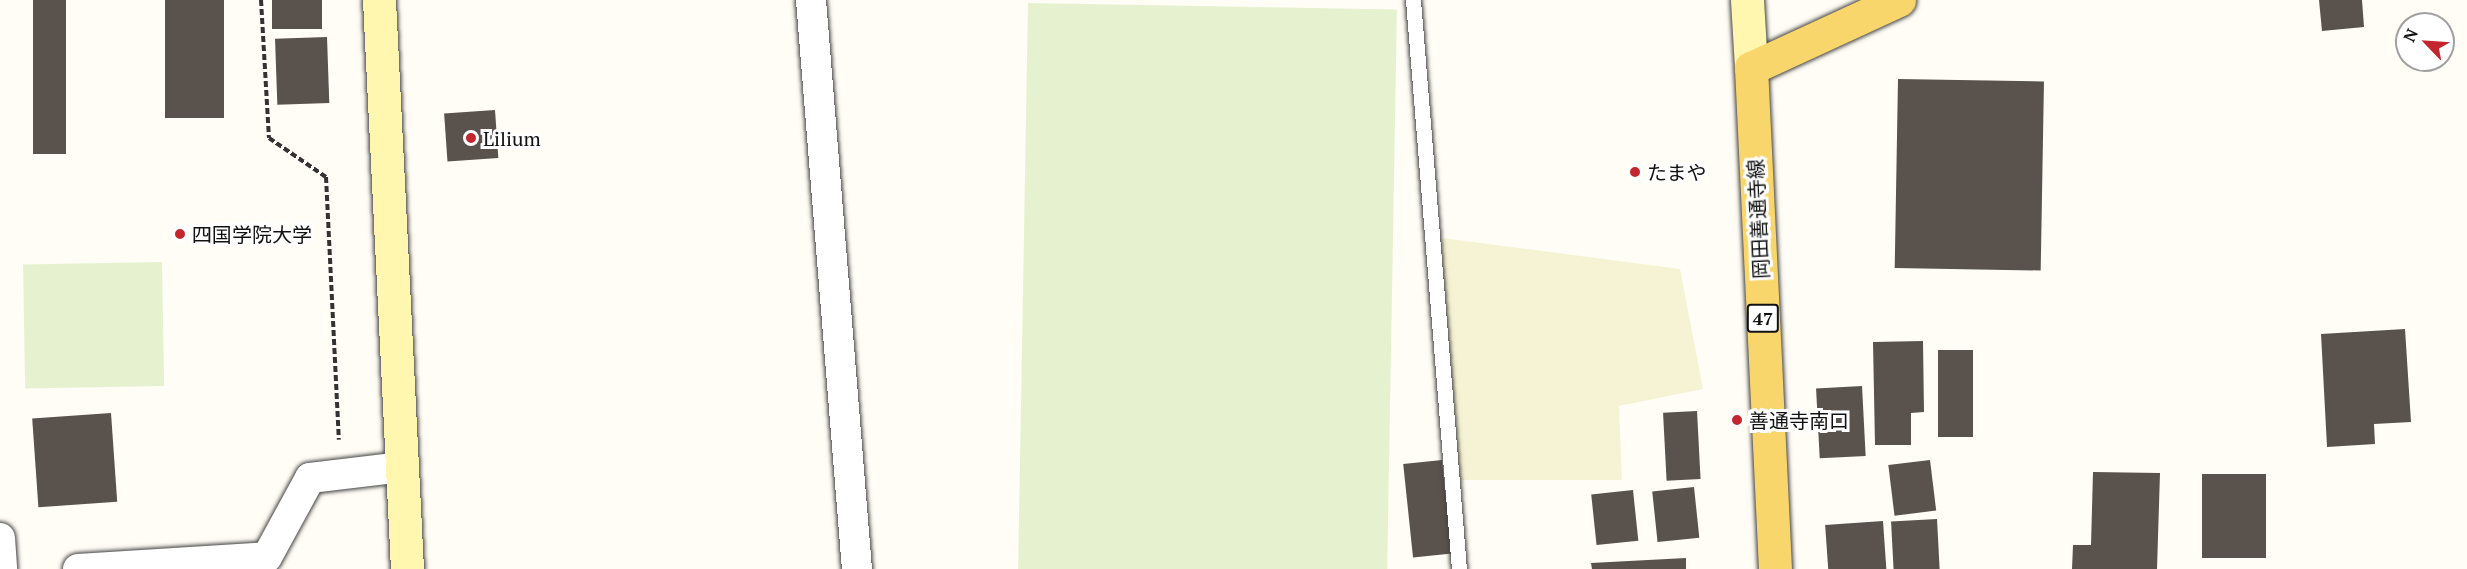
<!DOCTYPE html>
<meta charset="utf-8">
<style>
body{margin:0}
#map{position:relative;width:2467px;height:569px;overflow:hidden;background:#fffdf5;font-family:"PT Serif","Noto Sans JP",serif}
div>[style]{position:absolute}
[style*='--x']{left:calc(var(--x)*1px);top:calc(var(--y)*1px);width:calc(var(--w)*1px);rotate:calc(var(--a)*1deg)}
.farmland>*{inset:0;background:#f6f3d4}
.pitch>*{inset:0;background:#e6f2cf;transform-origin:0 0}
.building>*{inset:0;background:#5a524d;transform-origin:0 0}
.path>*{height:4px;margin-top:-2px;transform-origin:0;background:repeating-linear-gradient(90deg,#333 0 6px,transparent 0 9px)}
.roads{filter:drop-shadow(0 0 2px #444) drop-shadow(0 0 2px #444)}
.lane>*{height:15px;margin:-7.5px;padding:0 7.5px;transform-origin:7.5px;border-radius:7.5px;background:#fff}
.street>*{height:30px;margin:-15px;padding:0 15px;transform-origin:15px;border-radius:15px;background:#fff}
.secondary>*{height:33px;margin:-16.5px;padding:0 16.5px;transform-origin:16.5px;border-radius:16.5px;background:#fff6b0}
.primary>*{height:33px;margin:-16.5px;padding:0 16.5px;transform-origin:16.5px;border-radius:16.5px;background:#f9d66b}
.dots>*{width:16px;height:16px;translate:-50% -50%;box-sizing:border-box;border:3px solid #fff;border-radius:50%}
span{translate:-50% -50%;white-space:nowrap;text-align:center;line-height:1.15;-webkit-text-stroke:6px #fff;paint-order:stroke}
.shield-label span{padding:2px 4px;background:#fff;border:2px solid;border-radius:4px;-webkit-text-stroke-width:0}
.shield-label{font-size:18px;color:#111;font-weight:700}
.poi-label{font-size:20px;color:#111}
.left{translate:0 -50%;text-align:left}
.street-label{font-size:20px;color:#111}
.north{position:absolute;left:2395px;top:12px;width:60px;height:60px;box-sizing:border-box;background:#fff;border:2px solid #a0a0a0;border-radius:50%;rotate:295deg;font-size:16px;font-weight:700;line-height:24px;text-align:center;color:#111}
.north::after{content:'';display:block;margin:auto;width:21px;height:27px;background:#c4262e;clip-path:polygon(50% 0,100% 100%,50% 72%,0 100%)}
</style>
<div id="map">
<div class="farmland">
<div style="clip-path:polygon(1435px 237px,1680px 269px,1703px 389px,1619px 406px,1622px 480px,1453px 480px)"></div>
</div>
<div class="pitch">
<div style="left:1028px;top:3px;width:369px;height:568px;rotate:1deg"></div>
<div style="left:162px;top:262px;width:124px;height:139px;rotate:89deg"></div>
</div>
<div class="building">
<div style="left:33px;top:0;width:33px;height:154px"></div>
<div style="left:165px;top:0;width:59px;height:118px"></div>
<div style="left:272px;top:0;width:50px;height:29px"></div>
<div style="clip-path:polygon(2319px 0,2362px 0,2364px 27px,2322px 31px)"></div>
<div style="left:327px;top:37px;width:66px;height:52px;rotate:88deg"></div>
<div style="left:1898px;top:79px;width:146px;height:189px;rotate:1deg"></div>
<div style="left:495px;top:110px;width:48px;height:51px;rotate:86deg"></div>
<div style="clip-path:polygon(2405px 329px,2411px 422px,2374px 424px,2375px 444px,2327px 447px,2321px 334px)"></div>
<div style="clip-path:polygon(1923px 341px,1924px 412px,1911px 413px,1911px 445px,1875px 445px,1873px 342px)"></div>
<div style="left:1938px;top:350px;width:35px;height:87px"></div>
<div style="left:1862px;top:386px;width:70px;height:46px;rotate:87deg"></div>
<div style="left:1697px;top:411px;width:68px;height:34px;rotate:87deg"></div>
<div style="left:111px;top:413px;width:89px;height:79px;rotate:86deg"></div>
<div style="left:1442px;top:460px;width:94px;height:39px;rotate:84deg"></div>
<div style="left:1930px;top:460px;width:51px;height:42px;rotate:83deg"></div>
<div style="clip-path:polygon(2093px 472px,2160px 473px,2157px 569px,2072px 569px,2073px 545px,2091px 545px)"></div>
<div style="left:2202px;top:474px;width:64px;height:84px"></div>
<div style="left:1694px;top:487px;width:51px;height:42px;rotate:84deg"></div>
<div style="left:1633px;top:490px;width:51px;height:42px;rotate:84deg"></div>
<div style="left:1937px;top:519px;width:50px;height:46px;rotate:87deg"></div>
<div style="left:1883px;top:521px;width:48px;height:58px;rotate:86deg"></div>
<div style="clip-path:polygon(1686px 558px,1686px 569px,1592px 569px,1591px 563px)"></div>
</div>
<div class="path">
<div style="--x:261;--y:0;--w:138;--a:86.7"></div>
<div style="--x:269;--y:138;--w:69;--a:34.4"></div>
<div style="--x:326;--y:177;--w:263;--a:87.2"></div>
</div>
<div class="roads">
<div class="lane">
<div style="--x:1413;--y:0;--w:571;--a:85.38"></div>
</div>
<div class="street">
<div style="--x:811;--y:0;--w:571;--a:85.38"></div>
<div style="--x:0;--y:538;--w:31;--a:86"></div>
<div style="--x:78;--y:569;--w:189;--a:-3.6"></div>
<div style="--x:267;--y:557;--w:90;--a:-61.4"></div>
<div style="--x:310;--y:478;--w:93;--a:-6.8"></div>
</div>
<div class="secondary">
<div style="--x:379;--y:0;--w:570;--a:87.18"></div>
<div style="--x:1747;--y:0;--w:68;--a:86.6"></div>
</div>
<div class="primary">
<div style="--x:1775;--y:569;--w:502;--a:-92.74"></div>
<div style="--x:1751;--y:68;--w:163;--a:-24.7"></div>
</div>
</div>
<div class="dots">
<div style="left:471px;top:138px;background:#c4262e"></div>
<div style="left:1635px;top:172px;background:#c4262e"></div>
<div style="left:180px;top:234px;background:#c4262e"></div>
<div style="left:1737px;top:420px;background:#c4262e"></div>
</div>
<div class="shield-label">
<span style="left:1763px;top:318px">47</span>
</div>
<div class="poi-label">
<span class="left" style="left:483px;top:138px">Lilium</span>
<span class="left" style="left:1647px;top:172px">たまや</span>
<span class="left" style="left:192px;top:234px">四国学院大学</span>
<span class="left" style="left:1749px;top:420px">善通寺南口</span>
</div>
<div class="street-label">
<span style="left:1758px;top:219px;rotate:-93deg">岡田善通寺線</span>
</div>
<div class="north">N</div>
</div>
